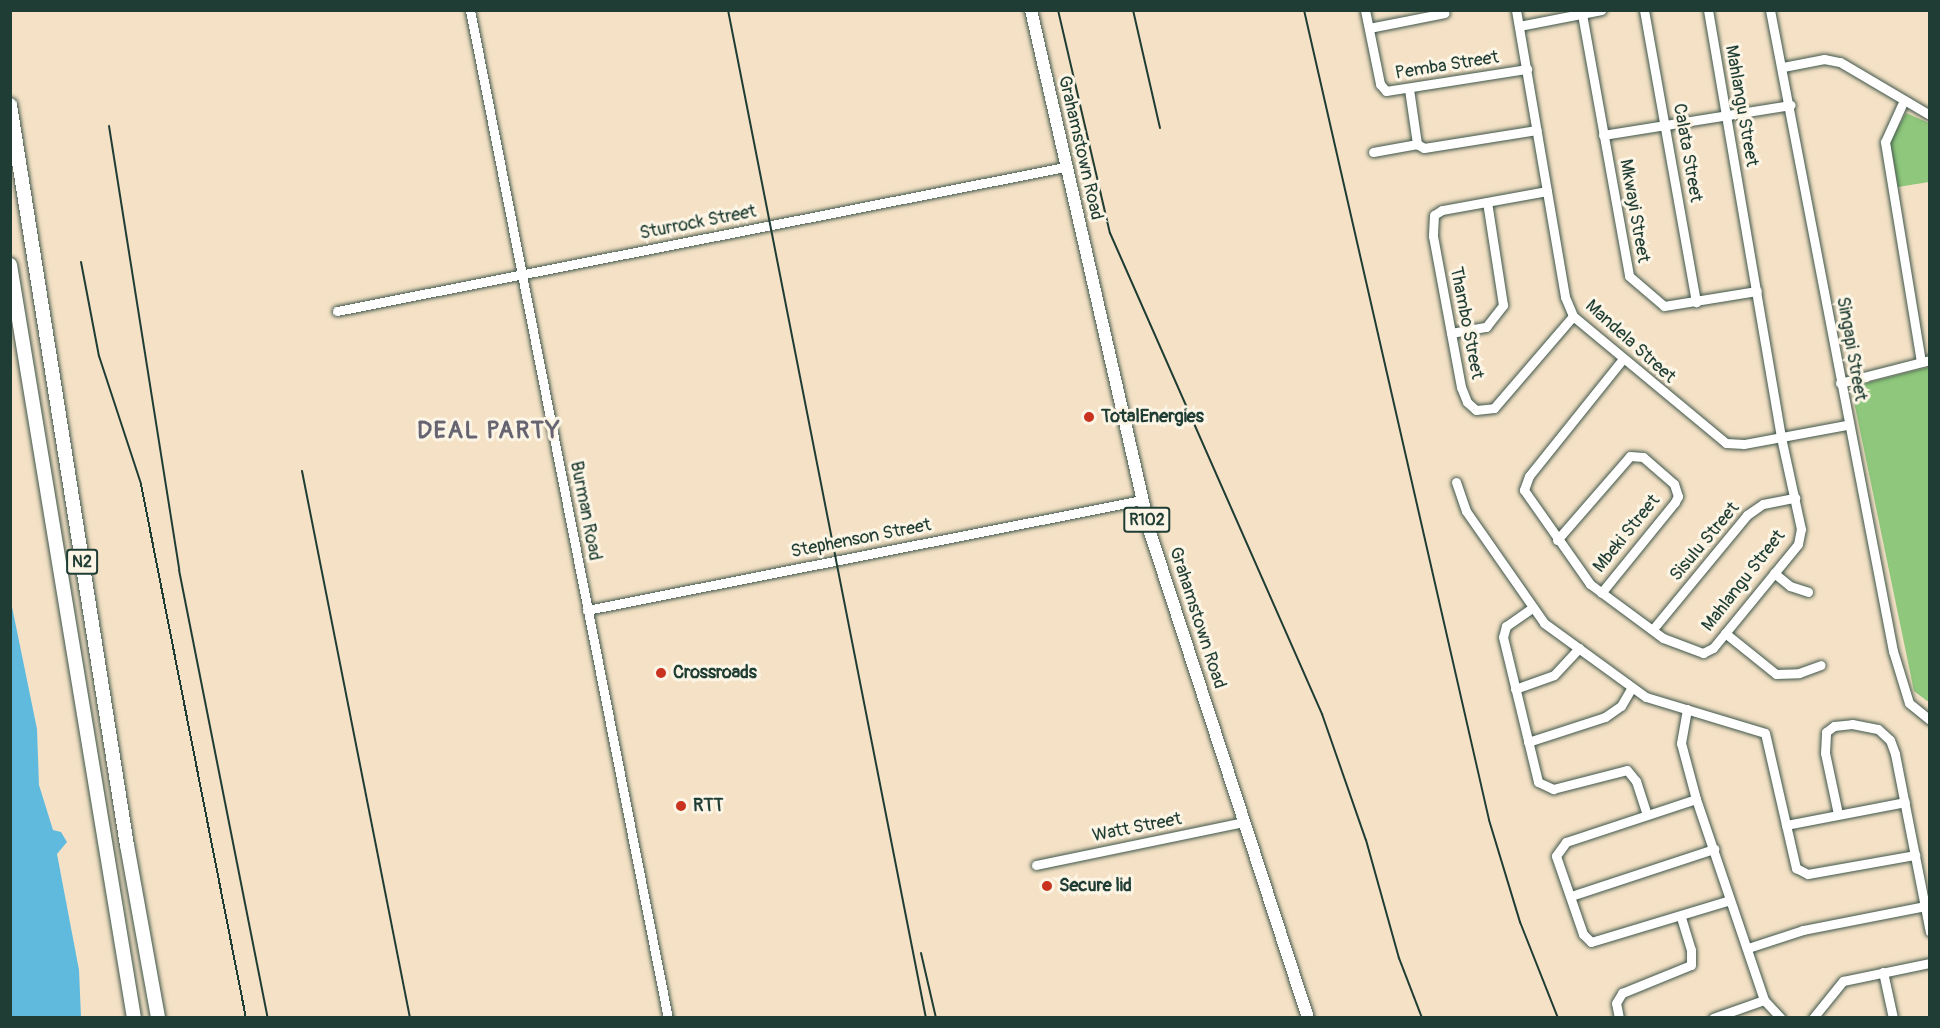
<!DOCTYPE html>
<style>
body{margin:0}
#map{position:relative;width:1940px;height:1028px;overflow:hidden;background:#f5e2c6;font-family:Pangolin,sans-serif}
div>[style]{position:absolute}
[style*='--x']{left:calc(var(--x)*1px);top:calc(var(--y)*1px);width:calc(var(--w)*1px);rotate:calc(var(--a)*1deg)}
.green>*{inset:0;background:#8fc87c}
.water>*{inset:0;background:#60bade}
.roads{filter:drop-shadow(0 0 2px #3f564a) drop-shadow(0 0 2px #3f564a)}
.minor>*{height:9px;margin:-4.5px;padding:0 4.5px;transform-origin:4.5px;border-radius:4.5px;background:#fff}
.major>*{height:12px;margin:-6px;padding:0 6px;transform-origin:6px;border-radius:6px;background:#fff}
.highway>*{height:14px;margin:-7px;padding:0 7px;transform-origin:7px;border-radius:7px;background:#fff}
.rail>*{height:2px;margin:-1px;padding:0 1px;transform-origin:1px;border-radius:1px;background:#1f3d34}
.dots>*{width:16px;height:16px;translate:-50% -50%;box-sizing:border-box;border:3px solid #fcf5e5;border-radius:50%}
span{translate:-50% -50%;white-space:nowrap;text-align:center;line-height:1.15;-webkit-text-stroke:6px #fcf5e5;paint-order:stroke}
.shield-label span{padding:2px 4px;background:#fcf5e5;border:2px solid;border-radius:4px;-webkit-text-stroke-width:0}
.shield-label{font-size:16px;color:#1f3d34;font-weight:700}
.street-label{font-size:18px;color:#1f3d34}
.poi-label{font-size:18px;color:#1f3d34;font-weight:700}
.left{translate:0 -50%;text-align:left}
.district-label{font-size:24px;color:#666471;font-weight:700;letter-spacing:1.5px}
.frame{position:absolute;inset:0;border:12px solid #1f3d34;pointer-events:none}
</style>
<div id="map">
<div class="green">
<div style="clip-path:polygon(1906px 113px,1929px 123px,1929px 182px,1898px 187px,1890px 142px)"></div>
<div style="clip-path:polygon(1929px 367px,1930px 699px,1927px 701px,1914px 691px,1851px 387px)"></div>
</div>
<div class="water">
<div style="clip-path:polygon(10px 597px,37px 729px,39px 785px,53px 830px,61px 832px,67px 842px,57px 854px,79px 970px,81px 1017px,11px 1017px)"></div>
</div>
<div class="roads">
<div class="minor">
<div style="--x:470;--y:10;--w:1027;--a:78.89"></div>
<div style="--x:1365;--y:10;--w:76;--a:78.5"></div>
<div style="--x:1380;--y:84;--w:9;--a:49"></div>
<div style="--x:1386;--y:91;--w:143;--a:-8.9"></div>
<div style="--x:1516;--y:10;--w:291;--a:80.3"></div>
<div style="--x:1565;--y:297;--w:21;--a:67"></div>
<div style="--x:1573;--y:316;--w:199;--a:39.7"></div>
<div style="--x:1726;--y:443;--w:18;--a:3"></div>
<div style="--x:1744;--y:444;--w:105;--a:-10.5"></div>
<div style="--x:1644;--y:10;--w:297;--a:79.9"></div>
<div style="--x:1770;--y:10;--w:653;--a:79.14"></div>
<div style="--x:1893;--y:651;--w:54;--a:72.9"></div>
<div style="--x:1909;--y:703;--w:27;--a:39"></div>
<div style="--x:1582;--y:14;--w:266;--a:79.8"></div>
<div style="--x:1629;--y:276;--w:46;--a:40.6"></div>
<div style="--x:1664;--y:306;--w:94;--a:-9.2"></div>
<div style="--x:1519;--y:26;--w:84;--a:-11"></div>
<div style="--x:1369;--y:28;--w:77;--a:-11.2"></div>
<div style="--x:1783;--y:67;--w:42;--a:-11"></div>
<div style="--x:1824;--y:59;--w:16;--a:11"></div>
<div style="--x:1840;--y:62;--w:104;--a:30.5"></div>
<div style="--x:1409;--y:89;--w:56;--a:81.7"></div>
<div style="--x:1417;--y:144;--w:8;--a:30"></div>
<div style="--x:1424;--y:148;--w:114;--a:-9.1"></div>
<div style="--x:1904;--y:100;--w:46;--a:114.3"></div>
<div style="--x:1885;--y:142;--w:223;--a:80.7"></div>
<div style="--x:1603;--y:135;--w:190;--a:-9.1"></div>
<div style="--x:1373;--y:152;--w:45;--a:-10.3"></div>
<div style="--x:1547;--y:191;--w:107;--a:169.7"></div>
<div style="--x:1442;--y:210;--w:9;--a:148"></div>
<div style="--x:1434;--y:215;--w:21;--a:93"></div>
<div style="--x:1433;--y:236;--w:154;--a:79.5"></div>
<div style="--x:1461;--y:387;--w:16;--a:68"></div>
<div style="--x:1467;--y:402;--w:12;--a:42"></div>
<div style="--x:1476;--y:410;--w:18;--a:-6"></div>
<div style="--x:1494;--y:408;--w:121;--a:-49.3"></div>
<div style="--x:337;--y:311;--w:742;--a:-11.19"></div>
<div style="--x:1451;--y:333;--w:36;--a:-10"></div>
<div style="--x:1486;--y:327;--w:28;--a:-52"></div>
<div style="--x:1503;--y:305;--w:104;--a:-98.8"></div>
<div style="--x:1622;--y:360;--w:149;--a:128.7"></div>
<div style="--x:1529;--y:476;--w:15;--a:110"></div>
<div style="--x:1524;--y:490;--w:115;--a:54.9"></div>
<div style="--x:1590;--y:584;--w:91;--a:36.5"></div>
<div style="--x:1663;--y:638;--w:43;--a:20.6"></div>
<div style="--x:1703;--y:653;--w:11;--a:-27"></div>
<div style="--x:1713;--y:648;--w:134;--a:-50.7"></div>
<div style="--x:1798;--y:544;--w:15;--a:-79"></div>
<div style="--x:1801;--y:529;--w:94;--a:-102.3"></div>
<div style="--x:1781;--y:437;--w:433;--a:-99.7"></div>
<div style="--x:1840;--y:383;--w:93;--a:-14.3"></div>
<div style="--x:1456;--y:482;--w:31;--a:71"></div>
<div style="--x:1466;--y:511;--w:136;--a:55.1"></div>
<div style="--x:1544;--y:623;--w:126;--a:36"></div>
<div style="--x:1646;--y:697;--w:124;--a:16.8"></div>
<div style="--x:1765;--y:733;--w:139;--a:77.1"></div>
<div style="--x:1796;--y:868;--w:13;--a:27"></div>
<div style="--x:1808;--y:874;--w:109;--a:-10.1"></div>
<div style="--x:1557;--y:540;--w:111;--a:-49"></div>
<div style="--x:1630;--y:456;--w:13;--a:4"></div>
<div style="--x:1643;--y:457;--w:41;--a:41.1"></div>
<div style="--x:1674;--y:484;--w:13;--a:72"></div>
<div style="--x:1678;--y:496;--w:7;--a:117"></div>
<div style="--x:1675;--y:502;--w:117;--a:129.1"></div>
<div style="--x:1774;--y:573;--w:21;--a:39"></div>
<div style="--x:1790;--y:586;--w:19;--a:18"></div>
<div style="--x:1532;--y:608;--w:32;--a:145"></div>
<div style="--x:1506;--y:626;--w:11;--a:105"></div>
<div style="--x:1503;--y:637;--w:149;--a:76.4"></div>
<div style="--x:1538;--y:782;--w:17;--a:25"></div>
<div style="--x:1553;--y:789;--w:76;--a:-14.4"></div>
<div style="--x:1627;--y:770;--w:14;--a:51"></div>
<div style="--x:1636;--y:781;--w:35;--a:72"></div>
<div style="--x:587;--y:610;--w:566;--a:-11.21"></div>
<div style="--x:1653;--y:629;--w:148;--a:-50.5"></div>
<div style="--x:1747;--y:515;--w:19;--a:-35"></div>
<div style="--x:1763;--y:504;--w:33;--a:-11"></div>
<div style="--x:1725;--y:633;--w:65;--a:38.8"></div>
<div style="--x:1776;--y:674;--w:23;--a:-2"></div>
<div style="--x:1799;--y:673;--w:23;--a:-20"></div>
<div style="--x:1515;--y:689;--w:41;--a:-19.7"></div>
<div style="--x:1554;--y:675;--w:37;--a:-47"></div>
<div style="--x:1687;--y:709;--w:35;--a:100"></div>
<div style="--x:1681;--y:743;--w:58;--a:75"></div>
<div style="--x:1696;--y:799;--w:212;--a:71.3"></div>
<div style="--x:1764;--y:1000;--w:25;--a:47"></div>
<div style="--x:1528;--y:742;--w:81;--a:-18"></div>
<div style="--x:1605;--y:717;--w:19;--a:-35"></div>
<div style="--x:1621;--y:706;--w:20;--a:-60"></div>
<div style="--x:1696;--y:799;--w:137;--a:161.7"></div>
<div style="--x:1566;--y:842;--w:17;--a:126"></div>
<div style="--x:1556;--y:856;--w:83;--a:70.9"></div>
<div style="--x:1583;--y:934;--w:11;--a:45"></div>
<div style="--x:1591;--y:942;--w:145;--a:-16.8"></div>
<div style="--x:1838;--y:814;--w:62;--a:-102"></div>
<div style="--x:1825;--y:753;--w:21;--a:-87"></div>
<div style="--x:1826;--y:732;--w:10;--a:-37"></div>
<div style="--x:1834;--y:726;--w:18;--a:-6"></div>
<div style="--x:1852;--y:724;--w:26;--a:11"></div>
<div style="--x:1878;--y:729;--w:16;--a:43"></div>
<div style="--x:1890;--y:740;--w:15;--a:70"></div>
<div style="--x:1895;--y:754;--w:181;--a:78.9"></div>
<div style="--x:1786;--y:825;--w:121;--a:-10.9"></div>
<div style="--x:1036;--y:865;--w:212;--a:-11.7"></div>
<div style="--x:1571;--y:896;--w:151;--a:-18.2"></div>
<div style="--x:1748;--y:948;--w:58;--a:-18.1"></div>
<div style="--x:1803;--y:930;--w:124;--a:-11.1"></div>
<div style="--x:1883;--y:972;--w:47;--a:77.7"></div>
<div style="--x:1619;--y:1018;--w:15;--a:-101"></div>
<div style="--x:1616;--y:1003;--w:12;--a:-59"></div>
<div style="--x:1622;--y:993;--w:74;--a:-22.1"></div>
<div style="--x:1691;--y:965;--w:15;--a:-90"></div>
<div style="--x:1691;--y:950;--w:34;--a:-107"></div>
<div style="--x:1713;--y:1018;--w:54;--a:-19.4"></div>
<div style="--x:1813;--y:1018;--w:48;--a:-51"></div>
<div style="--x:1843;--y:981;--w:89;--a:-11.7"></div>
</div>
<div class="major">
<div style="--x:1031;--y:10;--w:535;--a:77.16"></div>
<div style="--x:1150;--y:532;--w:511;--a:71.99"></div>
</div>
<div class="highway">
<div style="--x:10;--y:105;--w:749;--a:81.02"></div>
<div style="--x:127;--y:845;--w:176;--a:79.8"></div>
<div style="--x:10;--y:265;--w:763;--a:80.65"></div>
</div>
</div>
<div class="rail">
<div style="--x:728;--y:10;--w:1027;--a:78.89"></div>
<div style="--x:1058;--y:10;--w:229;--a:76.9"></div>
<div style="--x:1110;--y:233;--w:526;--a:66.21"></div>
<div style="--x:1322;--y:714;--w:133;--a:70.8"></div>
<div style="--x:1366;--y:840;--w:123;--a:74.4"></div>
<div style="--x:1399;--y:958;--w:64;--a:69"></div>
<div style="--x:1133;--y:10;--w:121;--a:77.1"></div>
<div style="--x:1304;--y:10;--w:831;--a:77.13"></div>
<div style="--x:1489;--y:820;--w:107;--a:73.1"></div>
<div style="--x:1520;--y:922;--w:103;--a:68.4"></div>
<div style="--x:109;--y:126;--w:449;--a:81"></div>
<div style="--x:179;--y:570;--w:457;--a:78.8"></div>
<div style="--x:81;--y:262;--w:96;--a:79.2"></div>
<div style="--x:99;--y:356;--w:135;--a:71.8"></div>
<div style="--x:141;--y:484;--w:544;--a:78.88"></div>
<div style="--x:302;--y:471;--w:558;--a:78.83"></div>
<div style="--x:921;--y:953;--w:67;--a:77"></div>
</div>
<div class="dots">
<div style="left:1089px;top:417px;background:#c8321e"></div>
<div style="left:661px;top:673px;background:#c8321e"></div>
<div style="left:681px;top:806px;background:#c8321e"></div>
<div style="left:1047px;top:886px;background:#c8321e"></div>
</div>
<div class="shield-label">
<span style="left:1147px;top:520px">R102</span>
<span style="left:82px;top:562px">N2</span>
</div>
<div class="street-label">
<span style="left:1447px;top:66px;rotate:-9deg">Pemba Street</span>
<span style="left:1741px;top:106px;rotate:80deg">Mahlangu Street</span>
<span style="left:1080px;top:148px;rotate:77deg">Grahamstown Road</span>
<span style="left:1687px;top:153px;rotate:80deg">Calata Street</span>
<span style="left:1634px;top:211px;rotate:80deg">Mkwayi Street</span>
<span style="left:698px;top:223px;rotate:-11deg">Sturrock Street</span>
<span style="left:1466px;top:323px;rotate:79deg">Thambo Street</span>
<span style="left:1630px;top:342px;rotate:42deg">Mandela Street</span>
<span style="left:1851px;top:349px;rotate:80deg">Singapi Street</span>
<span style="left:585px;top:511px;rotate:79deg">Burman Road</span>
<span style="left:1627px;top:534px;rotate:-51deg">Mbeki Street</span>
<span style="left:861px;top:539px;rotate:-11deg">Stephenson Street</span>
<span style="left:1705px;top:542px;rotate:-50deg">Sisulu Street</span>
<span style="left:1744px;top:581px;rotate:-52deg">Mahlangu Street</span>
<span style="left:1197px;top:618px;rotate:72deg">Grahamstown Road</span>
<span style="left:1137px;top:828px;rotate:-11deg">Watt Street</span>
</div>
<div class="poi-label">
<span class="left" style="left:1101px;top:417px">TotalEnergies</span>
<span class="left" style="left:673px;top:673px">Crossroads</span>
<span class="left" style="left:693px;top:806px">RTT</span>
<span class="left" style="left:1059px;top:886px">Secure lid</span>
</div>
<div class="district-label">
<span style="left:489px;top:431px">DEAL PARTY</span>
</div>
<div class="frame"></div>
</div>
